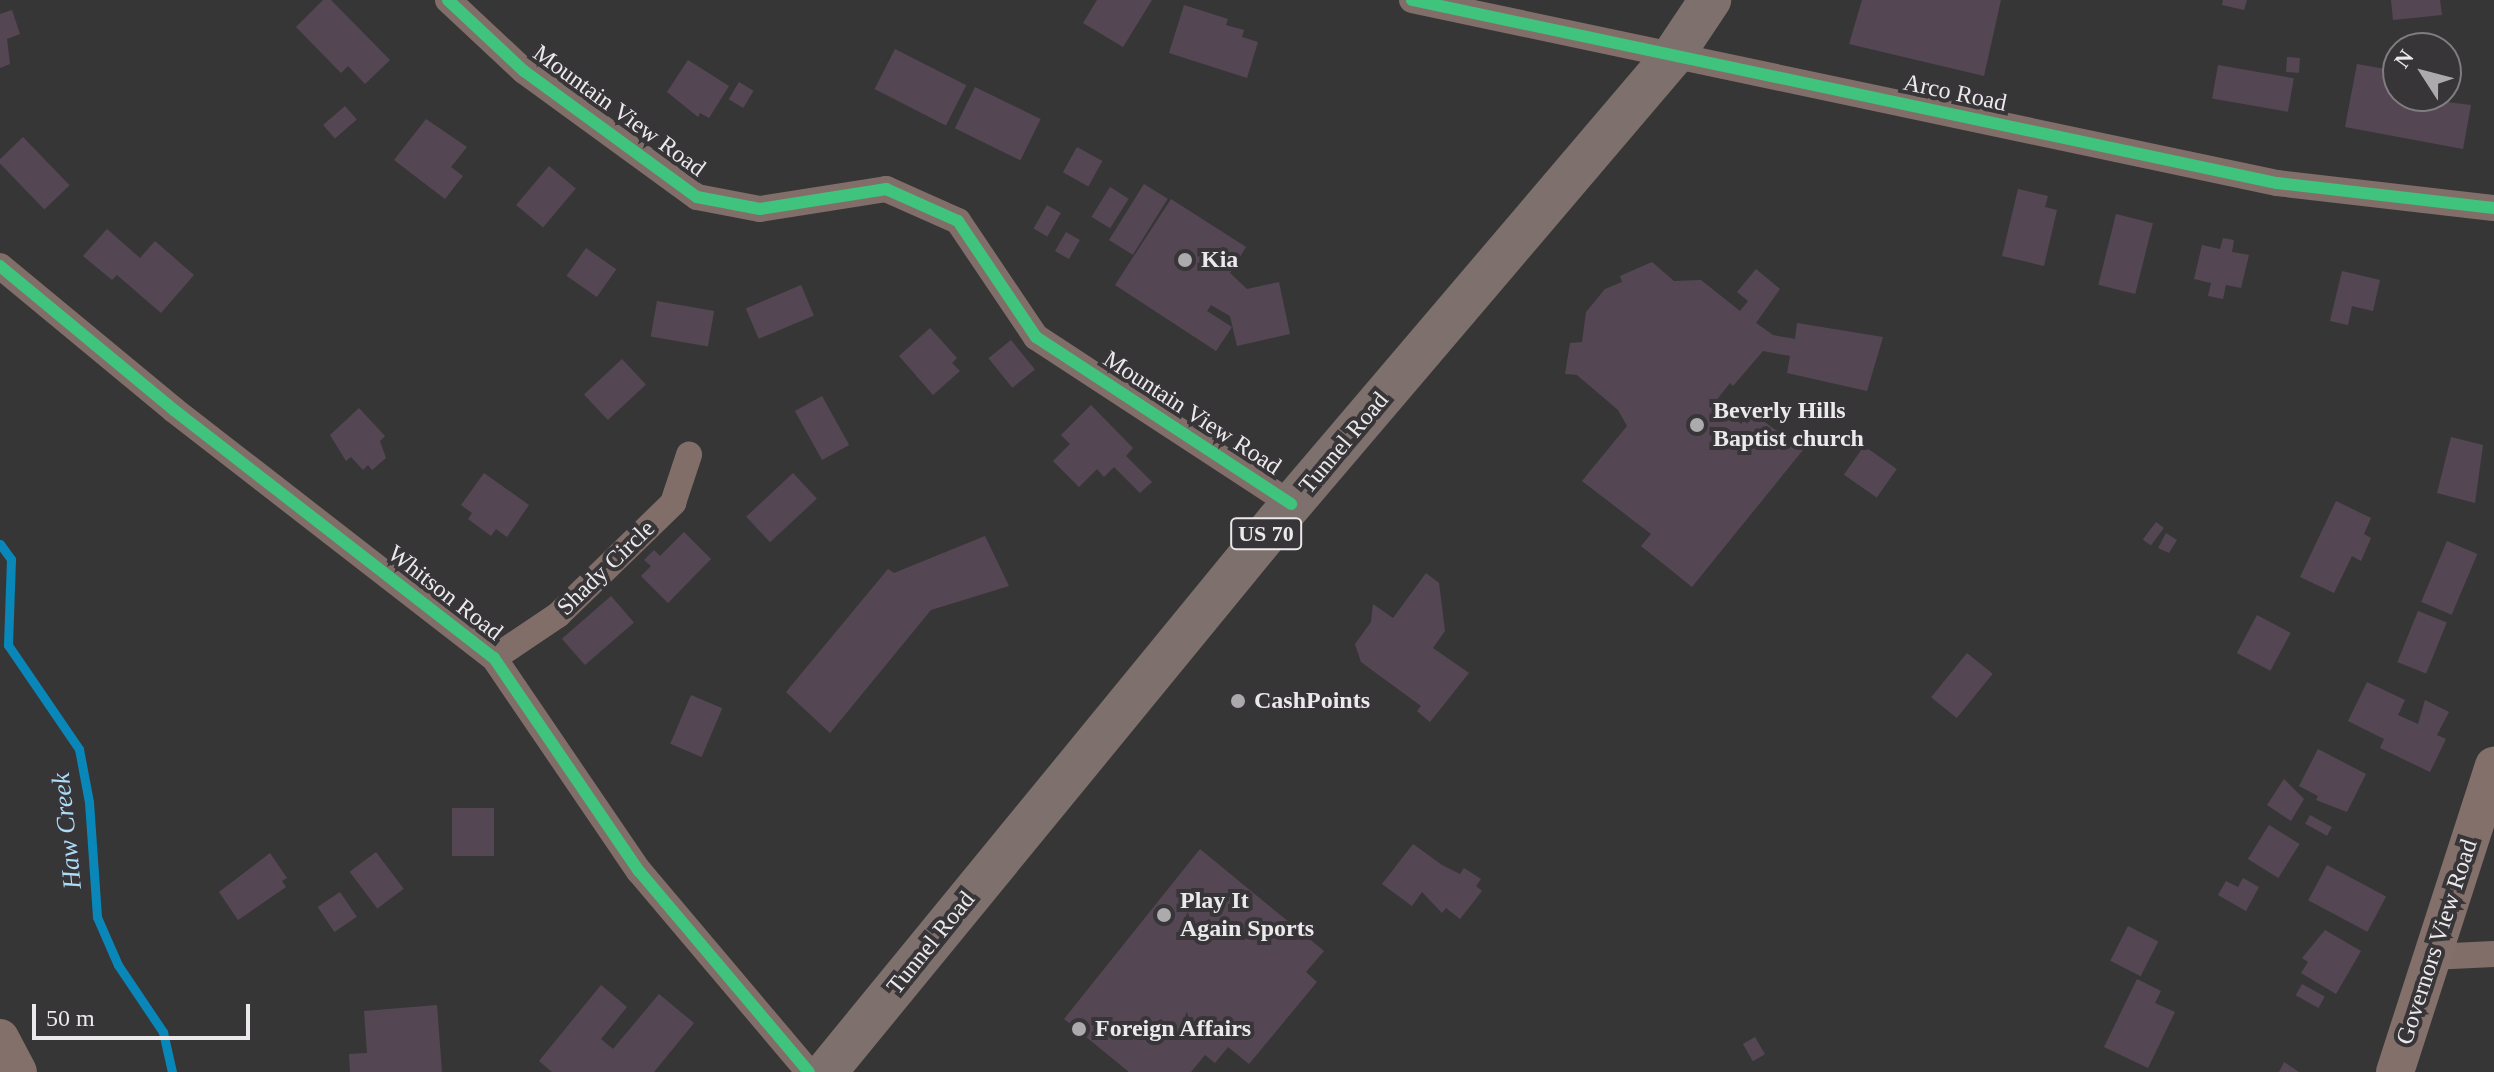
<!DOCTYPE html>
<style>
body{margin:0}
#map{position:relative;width:2494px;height:1072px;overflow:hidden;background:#373637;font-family:Georgia,serif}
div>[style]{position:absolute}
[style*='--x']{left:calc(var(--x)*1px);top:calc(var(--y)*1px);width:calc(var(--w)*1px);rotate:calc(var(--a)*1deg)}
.stream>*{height:9px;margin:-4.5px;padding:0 4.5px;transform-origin:4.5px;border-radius:4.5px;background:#0987b9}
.building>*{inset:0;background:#544753;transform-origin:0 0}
.street>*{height:26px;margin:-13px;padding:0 13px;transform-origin:13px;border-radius:13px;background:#816e69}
.secondary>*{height:38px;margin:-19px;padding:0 19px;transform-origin:19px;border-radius:19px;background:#84706b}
.primary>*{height:42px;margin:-21px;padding:0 21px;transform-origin:21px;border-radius:21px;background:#7e706c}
.cycleway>*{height:12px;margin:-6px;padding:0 6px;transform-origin:6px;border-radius:6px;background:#40c37c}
.dots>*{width:22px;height:22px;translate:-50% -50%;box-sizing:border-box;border:4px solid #373538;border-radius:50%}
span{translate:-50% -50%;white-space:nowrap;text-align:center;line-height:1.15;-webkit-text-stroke:8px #373538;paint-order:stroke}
.shield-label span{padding:2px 6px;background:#373538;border:2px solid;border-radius:6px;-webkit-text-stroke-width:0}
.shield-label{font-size:22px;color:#ebe9eb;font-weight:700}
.street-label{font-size:24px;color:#ebe9eb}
.poi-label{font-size:24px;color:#ebe9eb;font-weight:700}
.left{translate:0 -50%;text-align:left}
.water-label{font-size:26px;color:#acdcf8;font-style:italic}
.north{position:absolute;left:2382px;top:32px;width:80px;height:80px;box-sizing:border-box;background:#373538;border:2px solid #7f7d80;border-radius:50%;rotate:306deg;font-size:22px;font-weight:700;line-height:32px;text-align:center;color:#ebe9eb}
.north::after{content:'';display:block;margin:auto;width:28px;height:36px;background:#acaaac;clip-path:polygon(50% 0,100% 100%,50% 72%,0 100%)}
.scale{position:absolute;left:32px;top:1004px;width:218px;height:36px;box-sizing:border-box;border:4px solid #ebe9eb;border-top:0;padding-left:10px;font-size:24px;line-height:28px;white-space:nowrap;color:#ebe9eb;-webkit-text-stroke:6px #373538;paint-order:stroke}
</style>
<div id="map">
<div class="stream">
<div style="--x:0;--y:544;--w:19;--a:54"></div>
<div style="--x:11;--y:559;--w:86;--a:92"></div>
<div style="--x:8;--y:645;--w:126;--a:55.7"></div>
<div style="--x:79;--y:749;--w:54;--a:79.3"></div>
<div style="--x:89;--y:802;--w:115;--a:86"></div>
<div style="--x:97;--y:917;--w:52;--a:66.4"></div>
<div style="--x:118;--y:965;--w:81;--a:56.1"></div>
<div style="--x:163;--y:1032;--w:41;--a:77.3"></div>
</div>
<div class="building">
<div style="clip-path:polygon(323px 0,331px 0,390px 60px,365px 84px,348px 66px,341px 73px,296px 27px)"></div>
<div style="clip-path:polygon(1097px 0,1152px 0,1123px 47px,1083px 23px)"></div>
<div style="clip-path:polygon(1862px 0,2001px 0,1984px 76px,1849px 44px)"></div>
<div style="clip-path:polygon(2223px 0,2247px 0,2244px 10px,2222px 5px)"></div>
<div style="clip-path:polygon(2391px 0,2440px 0,2442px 15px,2393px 20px)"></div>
<div style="clip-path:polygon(1184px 5px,1228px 19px,1226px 25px,1244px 30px,1242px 37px,1258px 42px,1247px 78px,1169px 53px)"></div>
<div style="clip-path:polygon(12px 10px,20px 34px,7px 39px,10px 64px,0 68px,0 14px)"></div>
<div style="left:895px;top:49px;width:80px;height:45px;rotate:27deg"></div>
<div style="left:2287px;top:57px;width:13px;height:15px;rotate:4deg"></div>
<div style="clip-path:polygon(688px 60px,729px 86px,709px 118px,700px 113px,698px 117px,667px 92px)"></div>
<div style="clip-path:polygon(2357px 64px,2391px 70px,2388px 90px,2398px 96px,2471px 105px,2463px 149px,2345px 127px)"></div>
<div style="left:2218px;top:65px;width:77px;height:34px;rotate:10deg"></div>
<div style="left:739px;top:82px;width:17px;height:20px;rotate:31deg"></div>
<div style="left:975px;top:87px;width:73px;height:46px;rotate:26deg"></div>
<div style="left:345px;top:106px;width:18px;height:29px;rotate:49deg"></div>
<div style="clip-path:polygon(426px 119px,467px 147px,451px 167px,463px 176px,445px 199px,394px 160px)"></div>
<div style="left:23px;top:137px;width:67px;height:35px;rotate:46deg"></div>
<div style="left:1077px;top:147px;width:29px;height:29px;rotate:29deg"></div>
<div style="left:549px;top:166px;width:35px;height:51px;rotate:40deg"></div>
<div style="left:1144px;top:184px;width:28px;height:66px;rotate:32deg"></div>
<div style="left:1110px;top:187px;width:22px;height:35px;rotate:32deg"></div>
<div style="clip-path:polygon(2018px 189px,2048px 196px,2045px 207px,2057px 210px,2044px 266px,2002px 256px)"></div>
<div style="clip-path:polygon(1171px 199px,1246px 247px,1230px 273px,1247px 289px,1279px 282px,1290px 334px,1237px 346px,1230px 316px,1211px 305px,1207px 311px,1232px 327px,1216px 351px,1115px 285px)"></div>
<div style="left:1047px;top:205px;width:16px;height:27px;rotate:30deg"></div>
<div style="left:2116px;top:214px;width:38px;height:73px;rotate:14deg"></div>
<div style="clip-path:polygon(107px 229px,140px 258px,155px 241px,194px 275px,161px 313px,117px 275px,112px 280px,83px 256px)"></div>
<div style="left:1066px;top:232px;width:16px;height:22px;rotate:30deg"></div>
<div style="clip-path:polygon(2223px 238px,2234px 240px,2232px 252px,2249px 255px,2241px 288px,2226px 285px,2223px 299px,2208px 296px,2211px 283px,2194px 279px,2202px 245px,2220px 249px)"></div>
<div style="left:586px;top:248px;width:37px;height:34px;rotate:35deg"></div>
<div style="clip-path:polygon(1652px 262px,1674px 281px,1701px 280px,1740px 311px,1748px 301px,1737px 292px,1756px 269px,1780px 289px,1756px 323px,1773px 335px,1795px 339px,1797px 323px,1883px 337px,1867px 391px,1787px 373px,1790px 356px,1763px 351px,1733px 386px,1730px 383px,1715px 402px,1741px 424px,1751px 412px,1803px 450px,1692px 587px,1641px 546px,1651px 534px,1582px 481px,1627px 426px,1618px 410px,1577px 375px,1565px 374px,1570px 343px,1582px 342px,1586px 312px,1605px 289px,1622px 282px,1620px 276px)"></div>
<div style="clip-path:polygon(2342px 271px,2380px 280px,2373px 311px,2352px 306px,2348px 325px,2330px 321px)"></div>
<div style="left:801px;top:285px;width:33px;height:60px;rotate:67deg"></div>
<div style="left:657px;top:301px;width:58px;height:36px;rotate:10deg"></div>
<div style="clip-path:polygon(930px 328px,957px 358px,952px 363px,960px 371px,933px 395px,899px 356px)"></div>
<div style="left:1011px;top:340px;width:38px;height:29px;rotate:51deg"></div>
<div style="left:622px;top:359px;width:35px;height:52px;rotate:47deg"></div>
<div style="left:822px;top:396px;width:56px;height:31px;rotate:61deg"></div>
<div style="clip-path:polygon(1091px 405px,1133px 448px,1126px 456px,1152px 482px,1140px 493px,1114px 467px,1104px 477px,1097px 469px,1079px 487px,1053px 461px,1070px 444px,1061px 435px)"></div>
<div style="clip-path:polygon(359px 408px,385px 436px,380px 441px,386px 458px,372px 470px,368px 465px,363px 470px,351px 457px,346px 461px,330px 435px)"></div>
<div style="clip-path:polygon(2451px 437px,2483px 445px,2475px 503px,2437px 493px)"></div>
<div style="left:1864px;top:446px;width:40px;height:35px;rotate:35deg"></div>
<div style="clip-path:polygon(484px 473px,529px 505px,507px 537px,496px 529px,491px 536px,468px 519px,472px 513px,461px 505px)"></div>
<div style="left:793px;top:473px;width:35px;height:64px;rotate:47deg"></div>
<div style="clip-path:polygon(2336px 501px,2371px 518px,2364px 534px,2371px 538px,2361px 561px,2352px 556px,2334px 593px,2300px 577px)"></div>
<div style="left:2156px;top:522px;width:10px;height:22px;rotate:37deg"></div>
<div style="clip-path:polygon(684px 532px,711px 559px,668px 603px,641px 576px,651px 566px,644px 560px,654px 550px,660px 556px)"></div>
<div style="clip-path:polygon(2166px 533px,2177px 540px,2169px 553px,2158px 548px)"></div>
<div style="clip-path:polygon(985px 536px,1009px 586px,931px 610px,830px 733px,786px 692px,888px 569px,894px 573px)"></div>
<div style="left:2447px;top:541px;width:33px;height:66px;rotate:23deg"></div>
<div style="clip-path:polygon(1426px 573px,1439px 583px,1445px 631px,1433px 648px,1469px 673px,1430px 722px,1417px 711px,1421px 706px,1361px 662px,1355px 644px,1371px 622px,1373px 604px,1393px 618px)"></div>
<div style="left:611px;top:596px;width:35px;height:65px;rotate:49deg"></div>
<div style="left:2418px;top:611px;width:31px;height:55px;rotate:22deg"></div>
<div style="left:2257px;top:615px;width:38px;height:43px;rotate:28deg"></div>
<div style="left:1967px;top:653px;width:33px;height:57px;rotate:39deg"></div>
<div style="clip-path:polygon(2367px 682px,2405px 700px,2398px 715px,2418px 724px,2425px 700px,2449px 712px,2437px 735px,2446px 739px,2430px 772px,2380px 748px,2384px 739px,2348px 721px)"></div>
<div style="left:1240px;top:690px;width:11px;height:19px;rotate:41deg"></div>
<div style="left:691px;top:695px;width:34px;height:53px;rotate:23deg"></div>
<div style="clip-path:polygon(2318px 749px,2366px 774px,2347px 812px,2316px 800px,2318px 796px,2299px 786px)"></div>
<div style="clip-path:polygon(2284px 779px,2304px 799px,2291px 821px,2267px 805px)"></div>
<div style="left:452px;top:808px;width:42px;height:48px"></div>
<div style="left:2310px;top:815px;width:25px;height:10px;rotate:29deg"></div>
<div style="left:2269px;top:825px;width:36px;height:40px;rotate:32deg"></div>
<div style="clip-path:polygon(1413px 844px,1442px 865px,1460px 874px,1464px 868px,1481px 879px,1476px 886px,1482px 891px,1460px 919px,1446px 908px,1442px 913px,1422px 892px,1412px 906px,1382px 884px)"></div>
<div style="clip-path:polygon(1200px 849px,1324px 951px,1306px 972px,1317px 982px,1249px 1064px,1228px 1047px,1215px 1063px,1205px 1055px,1191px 1072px,1129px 1072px,1064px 1019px)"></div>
<div style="left:376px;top:852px;width:46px;height:33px;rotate:53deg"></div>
<div style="clip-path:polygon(270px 853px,287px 878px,282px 881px,286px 887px,238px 920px,219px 892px)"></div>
<div style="left:2327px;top:865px;width:67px;height:40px;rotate:28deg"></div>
<div style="clip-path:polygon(2243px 878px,2259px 887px,2246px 911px,2218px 895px,2226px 881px,2238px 887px)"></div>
<div style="left:340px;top:892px;width:30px;height:27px;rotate:56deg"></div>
<div style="left:2128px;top:926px;width:34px;height:39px;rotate:27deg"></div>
<div style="clip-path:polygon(2325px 930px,2361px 951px,2336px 994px,2301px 973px,2308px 962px,2302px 958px)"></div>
<div style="clip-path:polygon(2137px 979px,2161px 991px,2155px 1003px,2175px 1012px,2148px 1068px,2104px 1047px)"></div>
<div style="left:2302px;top:984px;width:26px;height:13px;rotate:29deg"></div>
<div style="clip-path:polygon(601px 985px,627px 1007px,601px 1039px,613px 1049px,659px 994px,694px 1023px,654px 1072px,552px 1072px,539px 1061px)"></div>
<div style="clip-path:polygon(437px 1005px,442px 1072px,350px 1072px,349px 1054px,367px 1053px,364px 1011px)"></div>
<div style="left:1755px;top:1037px;width:20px;height:14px;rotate:60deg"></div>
<div style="clip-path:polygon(2284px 1062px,2299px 1072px,2279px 1072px)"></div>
</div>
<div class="street">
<div style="--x:448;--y:0;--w:104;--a:43.1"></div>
<div style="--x:524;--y:71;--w:214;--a:36.1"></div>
<div style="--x:697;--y:197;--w:64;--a:10.8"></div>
<div style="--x:760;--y:209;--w:128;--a:-9"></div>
<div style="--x:886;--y:189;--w:79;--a:24"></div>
<div style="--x:958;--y:221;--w:140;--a:56.1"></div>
<div style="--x:1036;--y:337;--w:305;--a:33.2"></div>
<div style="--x:1412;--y:0;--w:884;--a:11.95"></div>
<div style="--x:2277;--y:183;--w:218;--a:6.6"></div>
<div style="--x:0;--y:266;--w:226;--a:39.6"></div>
<div style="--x:174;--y:410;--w:405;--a:37.8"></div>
<div style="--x:494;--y:658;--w:258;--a:55.8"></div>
<div style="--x:639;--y:871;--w:263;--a:49.8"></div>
<div style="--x:494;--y:658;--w:77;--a:-33.9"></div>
<div style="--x:558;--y:615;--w:161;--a:-44.2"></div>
<div style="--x:673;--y:503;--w:51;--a:-71.6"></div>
<div style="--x:2431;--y:957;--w:63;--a:-2.7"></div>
</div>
<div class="secondary">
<div style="--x:0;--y:1038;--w:38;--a:62"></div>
<div style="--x:2395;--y:1072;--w:322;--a:-72.1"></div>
</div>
<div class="primary">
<div style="--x:826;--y:1072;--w:713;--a:-50.69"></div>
<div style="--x:1278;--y:520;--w:608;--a:-49.6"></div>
<div style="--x:1672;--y:57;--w:69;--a:-56.3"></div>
</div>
<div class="cycleway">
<div style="--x:448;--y:0;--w:104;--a:43.1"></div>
<div style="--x:524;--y:71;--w:214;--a:36.1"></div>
<div style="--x:697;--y:197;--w:64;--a:10.8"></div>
<div style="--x:760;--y:209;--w:128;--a:-9"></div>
<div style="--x:886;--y:189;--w:79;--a:24"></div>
<div style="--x:958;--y:221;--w:140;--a:56.1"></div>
<div style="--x:1036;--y:337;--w:305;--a:33.2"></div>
<div style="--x:1412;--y:0;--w:884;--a:11.95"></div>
<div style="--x:2277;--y:183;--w:218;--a:6.6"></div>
<div style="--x:0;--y:266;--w:226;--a:39.6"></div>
<div style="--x:174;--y:410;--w:405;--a:37.8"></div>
<div style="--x:494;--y:658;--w:258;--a:55.8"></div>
<div style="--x:639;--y:871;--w:263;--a:49.8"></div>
</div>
<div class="dots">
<div style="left:1185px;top:260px;background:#acaaac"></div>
<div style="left:1697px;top:425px;background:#acaaac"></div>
<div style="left:1238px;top:701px;background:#acaaac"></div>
<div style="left:1164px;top:915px;background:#acaaac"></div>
<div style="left:1079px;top:1029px;background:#acaaac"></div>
</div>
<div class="shield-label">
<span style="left:1266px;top:534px">US 70</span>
</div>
<div class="street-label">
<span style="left:1955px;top:93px;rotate:12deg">Arco Road</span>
<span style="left:619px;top:111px;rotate:36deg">Mountain View Road</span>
<span style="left:1192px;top:413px;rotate:33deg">Mountain View Road</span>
<span style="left:1344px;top:443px;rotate:-50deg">Tunnel Road</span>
<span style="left:606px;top:568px;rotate:-44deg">Shady Circle</span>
<span style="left:445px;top:593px;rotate:38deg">Whitson Road</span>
<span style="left:2437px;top:942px;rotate:-72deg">Governors View Road</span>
<span style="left:931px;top:943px;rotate:-51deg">Tunnel Road</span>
</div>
<div class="poi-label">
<span class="left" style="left:1201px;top:260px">Kia</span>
<span class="left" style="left:1713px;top:425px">Beverly Hills<br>Baptist church</span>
<span class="left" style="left:1254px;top:701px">CashPoints</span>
<span class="left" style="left:1180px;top:915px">Play It<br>Again Sports</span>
<span class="left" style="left:1095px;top:1029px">Foreign Affairs</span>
</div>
<div class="water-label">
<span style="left:67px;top:831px;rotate:-96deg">Haw Creek</span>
</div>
<div class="north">N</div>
<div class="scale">50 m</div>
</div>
